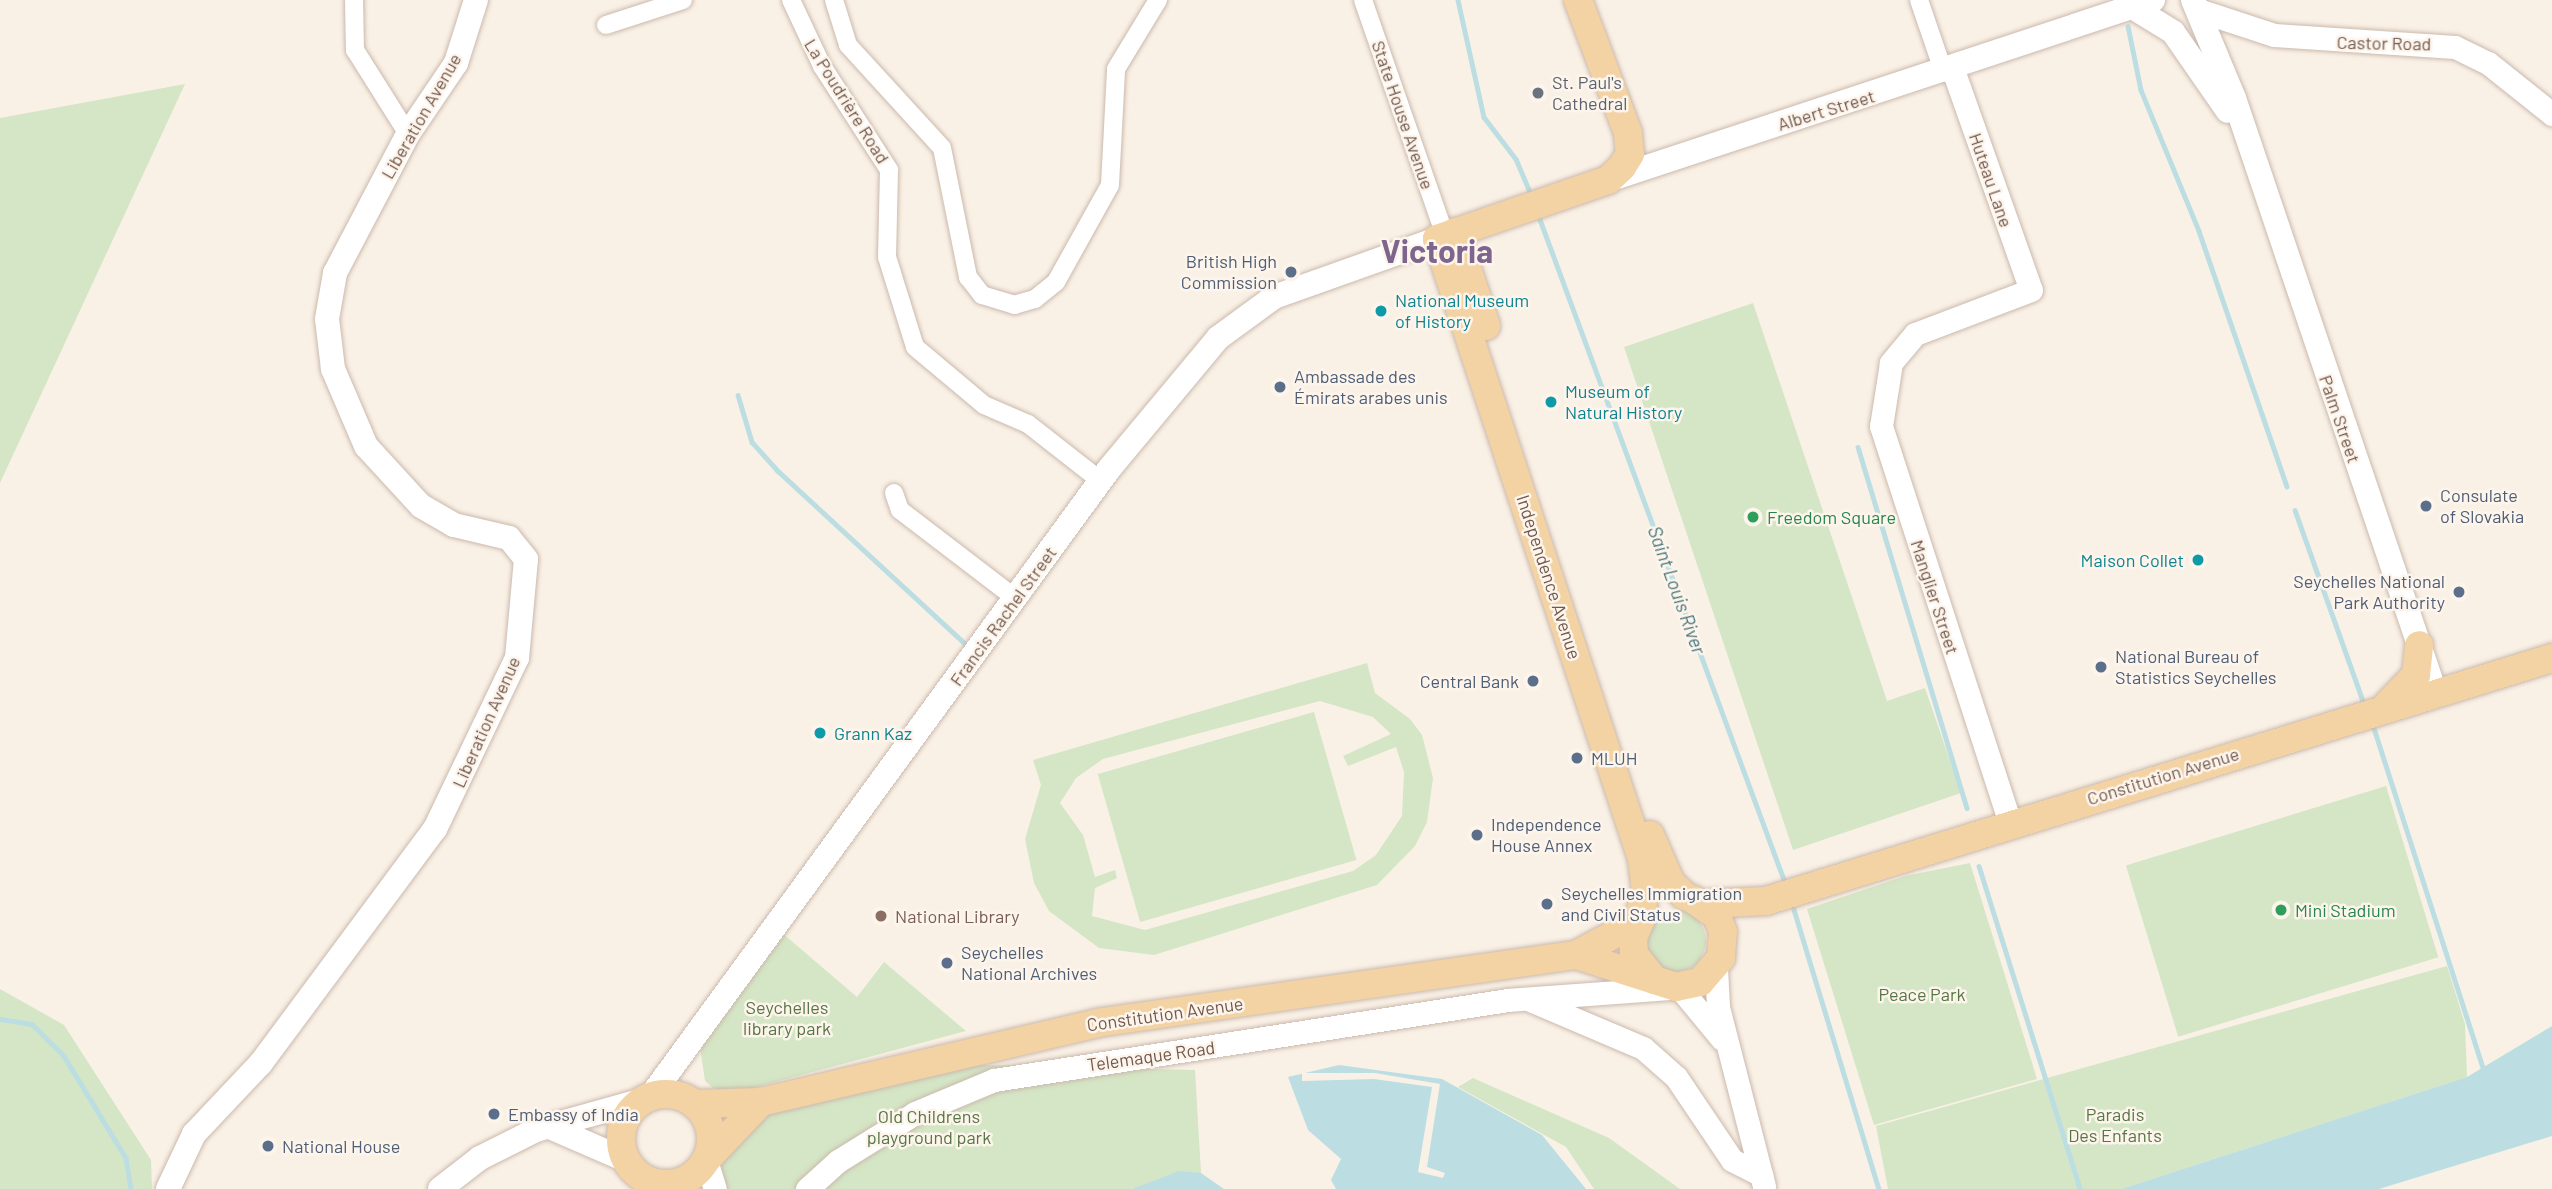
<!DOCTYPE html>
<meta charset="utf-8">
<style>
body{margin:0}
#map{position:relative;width:2552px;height:1189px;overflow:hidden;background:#faf1e6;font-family:Barlow,sans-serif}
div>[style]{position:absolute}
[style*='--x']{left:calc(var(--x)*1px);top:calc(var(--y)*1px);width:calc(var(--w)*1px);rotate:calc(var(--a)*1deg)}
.green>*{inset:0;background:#d4e6c5;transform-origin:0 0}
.round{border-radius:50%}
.water>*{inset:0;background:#bcdee2}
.pier>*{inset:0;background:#faf1e6}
.stream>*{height:4.5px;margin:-2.25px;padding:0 2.25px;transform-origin:2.25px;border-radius:2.25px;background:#bcdee2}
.roads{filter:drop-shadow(0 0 2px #cbb9ad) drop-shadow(0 0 2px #cbb9ad)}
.minor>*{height:18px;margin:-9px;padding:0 9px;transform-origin:9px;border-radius:9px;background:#fff}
.tertiary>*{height:23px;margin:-11.5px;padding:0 11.5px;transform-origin:11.5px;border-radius:11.5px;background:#fff}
.secondary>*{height:24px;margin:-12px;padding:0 12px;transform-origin:12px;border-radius:12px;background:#fff}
.primary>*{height:28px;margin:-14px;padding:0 14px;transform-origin:14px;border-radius:14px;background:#f3d2a4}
.primary>.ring{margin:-14px;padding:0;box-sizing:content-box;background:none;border:28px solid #f3d2a4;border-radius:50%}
.dots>*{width:19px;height:19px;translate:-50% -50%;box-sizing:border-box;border:4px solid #fdf5ec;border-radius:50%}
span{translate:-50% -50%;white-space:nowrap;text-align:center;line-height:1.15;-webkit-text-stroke:5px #fdf5ec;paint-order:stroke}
.street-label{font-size:18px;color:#71584d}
.worship-label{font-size:18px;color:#5b616d}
.left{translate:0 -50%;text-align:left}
.service-label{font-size:18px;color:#4e5e75}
.right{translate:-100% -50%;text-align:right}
.culture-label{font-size:18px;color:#0d838f}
.leisure-label{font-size:18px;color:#27864d}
.education-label{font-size:18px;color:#785e54}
.park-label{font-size:18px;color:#567646}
.water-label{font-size:19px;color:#46757b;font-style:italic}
.town-label{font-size:32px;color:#7d658d;font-weight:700}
</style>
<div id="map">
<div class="green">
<div style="clip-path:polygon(185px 84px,0 483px,0 118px)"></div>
<div style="clip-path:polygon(1753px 303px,1887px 701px,1925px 688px,1961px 793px,1793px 850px,1624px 347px)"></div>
<div style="clip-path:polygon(evenodd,1367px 663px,1375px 693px,1410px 719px,1422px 735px,1433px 778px,1427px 822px,1415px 846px,1377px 885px,1154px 955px,1099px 948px,1049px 911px,1034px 883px,1025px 839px,1041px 785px,1033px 760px,1367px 663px,1320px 701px,1373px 717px,1391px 734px,1343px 756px,1348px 766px,1396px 747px,1404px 772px,1402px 816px,1376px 855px,1353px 871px,1145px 930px,1092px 916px,1095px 888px,1117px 878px,1115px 870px,1095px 877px,1083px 835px,1060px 803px,1076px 778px,1103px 759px,1320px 701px)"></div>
<div style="left:1314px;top:712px;width:154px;height:225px;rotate:74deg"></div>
<div style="left:2386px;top:786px;width:179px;height:272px;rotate:73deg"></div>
<div style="clip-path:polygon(1970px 863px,2037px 1079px,1874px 1125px,1807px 909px,1905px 876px)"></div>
<div class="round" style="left:1644px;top:910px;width:62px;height:62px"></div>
<div style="clip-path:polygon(774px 926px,857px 997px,884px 962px,966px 1031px,723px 1096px,705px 1081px,700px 1047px)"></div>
<div style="clip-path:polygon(2447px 966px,2465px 1024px,2467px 1077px,2121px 1189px,1888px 1189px,1876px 1126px)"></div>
<div style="clip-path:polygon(0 989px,64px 1025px,151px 1160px,152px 1189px,0 1189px)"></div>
<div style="clip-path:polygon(908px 1063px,1195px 1070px,1201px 1173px,1132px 1189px,716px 1189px,706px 1160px,761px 1102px)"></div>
<div style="clip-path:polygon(1473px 1078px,1609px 1138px,1680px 1189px,1594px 1189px,1566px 1147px,1458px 1087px)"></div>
</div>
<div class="water">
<div style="clip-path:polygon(2552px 1026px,2552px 1136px,2379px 1189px,2121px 1189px,2467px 1077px)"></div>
<div style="clip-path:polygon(1339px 1065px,1442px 1079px,1542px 1135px,1586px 1189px,1336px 1189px,1331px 1180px,1341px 1159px,1308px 1130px,1288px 1077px)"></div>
<div style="clip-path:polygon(1179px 1171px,1201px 1173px,1224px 1189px,1132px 1189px)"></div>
</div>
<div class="pier">
<div style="clip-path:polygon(1302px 1073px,1375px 1073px,1440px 1084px,1427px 1167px,1445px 1173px,1443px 1178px,1418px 1172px,1432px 1087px,1374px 1079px,1302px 1081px)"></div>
</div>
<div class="stream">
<div style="--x:1458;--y:0;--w:120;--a:77.5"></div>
<div style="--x:1484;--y:117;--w:53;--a:52.7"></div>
<div style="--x:1516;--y:159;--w:39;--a:67"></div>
<div style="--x:2128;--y:26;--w:65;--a:78.5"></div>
<div style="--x:2141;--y:90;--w:152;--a:67.6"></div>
<div style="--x:2199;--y:231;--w:270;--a:71"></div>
<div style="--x:1538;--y:214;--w:715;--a:69.72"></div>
<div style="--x:738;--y:395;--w:49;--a:73.4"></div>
<div style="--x:752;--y:442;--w:38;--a:48"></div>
<div style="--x:777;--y:470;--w:263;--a:42.7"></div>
<div style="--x:1858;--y:447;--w:377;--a:73.2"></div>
<div style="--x:2295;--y:510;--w:209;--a:70.4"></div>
<div style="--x:2373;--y:725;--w:360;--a:72.2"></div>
<div style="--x:1979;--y:866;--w:338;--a:72.6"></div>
<div style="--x:1792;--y:903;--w:299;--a:73.1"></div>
<div style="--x:0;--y:1019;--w:32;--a:9"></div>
<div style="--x:32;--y:1024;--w:45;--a:45"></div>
<div style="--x:64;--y:1056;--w:119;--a:58.7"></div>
<div style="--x:126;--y:1158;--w:31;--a:81"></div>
</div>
<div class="roads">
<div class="minor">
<div style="--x:354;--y:0;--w:50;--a:88.9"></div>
<div style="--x:355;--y:50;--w:99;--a:57.8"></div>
<div style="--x:791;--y:0;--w:73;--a:64.8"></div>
<div style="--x:822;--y:66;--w:124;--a:57.2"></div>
<div style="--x:889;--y:170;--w:87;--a:91.3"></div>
<div style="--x:887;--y:257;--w:94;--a:72.7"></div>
<div style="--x:915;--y:347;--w:90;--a:40"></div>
<div style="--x:984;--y:405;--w:48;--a:23.4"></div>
<div style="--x:1028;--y:424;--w:93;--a:38"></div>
<div style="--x:834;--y:0;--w:47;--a:72.7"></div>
<div style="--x:848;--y:45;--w:139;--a:47.6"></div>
<div style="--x:942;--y:148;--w:132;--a:78.6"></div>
<div style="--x:968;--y:277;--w:23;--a:52"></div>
<div style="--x:982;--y:295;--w:34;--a:17"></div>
<div style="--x:1014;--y:305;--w:22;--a:-16"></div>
<div style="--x:1035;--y:299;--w:27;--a:-39"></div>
<div style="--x:1056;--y:282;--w:111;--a:-60.9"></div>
<div style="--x:1110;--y:185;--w:116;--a:-87"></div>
<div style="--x:1116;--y:69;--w:81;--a:-58.7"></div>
<div style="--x:1363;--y:0;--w:237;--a:70.8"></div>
<div style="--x:1919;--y:0;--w:77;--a:71.1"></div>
<div style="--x:606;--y:25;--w:81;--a:-18"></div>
<div style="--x:894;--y:493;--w:18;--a:71"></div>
<div style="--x:900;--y:510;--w:145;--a:37.4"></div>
</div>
<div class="tertiary">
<div style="--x:2198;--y:10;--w:80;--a:18.2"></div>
<div style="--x:2274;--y:35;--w:181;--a:3.8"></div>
<div style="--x:2455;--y:47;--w:37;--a:26"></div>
<div style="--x:2488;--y:63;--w:82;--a:38.6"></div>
<div style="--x:1953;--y:70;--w:233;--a:70.5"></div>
<div style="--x:2031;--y:290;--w:124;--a:159.2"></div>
<div style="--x:1915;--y:334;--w:38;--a:130"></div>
<div style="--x:1891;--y:363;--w:64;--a:99"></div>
<div style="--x:1881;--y:426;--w:417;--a:72"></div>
<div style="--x:1716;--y:968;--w:39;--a:87"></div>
<div style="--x:1718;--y:1007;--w:185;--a:75.6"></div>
<div style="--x:1679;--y:987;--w:67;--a:50.4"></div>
<div style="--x:1530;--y:1000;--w:123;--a:23"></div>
<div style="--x:1643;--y:1048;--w:44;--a:41.3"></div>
<div style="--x:1676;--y:1077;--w:100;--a:56"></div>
<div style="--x:1732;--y:1160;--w:33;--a:27"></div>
<div style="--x:706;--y:1160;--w:30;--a:73"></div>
<div style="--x:678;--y:1184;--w:6;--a:51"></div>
<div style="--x:807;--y:1189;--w:42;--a:-42.1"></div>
<div style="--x:838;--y:1161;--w:91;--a:-31.9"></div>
<div style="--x:915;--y:1113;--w:86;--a:-22.7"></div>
<div style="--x:994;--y:1080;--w:520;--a:-8.85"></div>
<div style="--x:1508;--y:1000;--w:164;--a:-4.2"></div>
</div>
<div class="secondary">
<div style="--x:2193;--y:0;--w:106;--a:67.3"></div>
<div style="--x:2234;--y:98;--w:627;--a:71.31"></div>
<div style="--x:2134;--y:8;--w:46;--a:31.6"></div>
<div style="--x:2173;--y:32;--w:96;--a:55.2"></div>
<div style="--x:1608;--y:180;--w:574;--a:-18.28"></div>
<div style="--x:651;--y:1096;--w:776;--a:-53.85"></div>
<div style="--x:1109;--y:469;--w:170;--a:-50.2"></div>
<div style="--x:1218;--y:338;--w:69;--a:-36.2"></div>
<div style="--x:1274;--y:297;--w:173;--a:-19.6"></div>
<div style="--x:552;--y:1128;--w:81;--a:23.4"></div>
<div style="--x:168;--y:1189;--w:61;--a:-64.7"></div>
<div style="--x:194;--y:1134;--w:98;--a:-46.7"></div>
<div style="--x:261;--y:1063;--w:292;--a:-53.4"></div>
<div style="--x:435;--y:829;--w:190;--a:-64.4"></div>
<div style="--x:517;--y:658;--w:99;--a:-84.8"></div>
<div style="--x:526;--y:559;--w:27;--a:-129"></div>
<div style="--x:509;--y:538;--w:57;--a:-166.7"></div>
<div style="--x:454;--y:525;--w:38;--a:-150"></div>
<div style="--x:421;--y:506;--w:81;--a:-132.5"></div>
<div style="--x:366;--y:446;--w:84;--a:-113.2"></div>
<div style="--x:333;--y:369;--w:50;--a:-96.8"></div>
<div style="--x:327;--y:319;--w:47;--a:-80.1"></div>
<div style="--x:335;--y:273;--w:157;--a:-62.3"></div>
<div style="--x:408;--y:134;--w:86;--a:-55.9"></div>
<div style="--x:456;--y:63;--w:66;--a:-72.4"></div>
<div style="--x:440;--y:1189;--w:51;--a:-37.8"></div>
<div style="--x:480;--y:1158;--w:63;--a:-26.6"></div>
<div style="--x:536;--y:1130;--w:111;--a:-15.7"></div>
</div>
<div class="primary">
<div style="--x:1578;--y:0;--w:142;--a:69.4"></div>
<div style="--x:1628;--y:133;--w:21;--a:85"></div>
<div style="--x:1630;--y:154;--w:15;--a:122"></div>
<div style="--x:1622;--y:167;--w:19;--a:137"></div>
<div style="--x:1608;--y:180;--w:181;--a:161"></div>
<div style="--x:1437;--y:239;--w:653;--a:71.7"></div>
<div style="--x:1642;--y:859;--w:32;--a:83"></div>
<div style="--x:1646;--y:891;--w:28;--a:105"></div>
<div style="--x:1455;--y:232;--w:99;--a:71.7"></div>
<div style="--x:2387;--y:705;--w:42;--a:-46"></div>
<div style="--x:2416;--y:675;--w:30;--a:-84"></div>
<div style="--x:1650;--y:835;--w:52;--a:66.4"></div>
<div style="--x:1671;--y:883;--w:19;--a:43"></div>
<div style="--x:1705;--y:904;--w:61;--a:-2.8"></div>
<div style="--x:1766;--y:901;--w:823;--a:-17.18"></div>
<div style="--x:1644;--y:912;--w:28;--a:113"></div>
<div style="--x:1633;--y:938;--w:16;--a:86"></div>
<div style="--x:1634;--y:954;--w:33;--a:52"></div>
<div style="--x:1576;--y:955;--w:105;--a:17.7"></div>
<div style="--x:1676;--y:987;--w:25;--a:-12"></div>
<div style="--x:1700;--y:982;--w:32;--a:-49"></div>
<div style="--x:1721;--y:958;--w:26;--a:-86"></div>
<div style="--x:1723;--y:932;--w:17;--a:-111"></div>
<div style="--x:1717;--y:916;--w:29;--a:-145"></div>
<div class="ring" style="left:621px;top:1094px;width:62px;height:62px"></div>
<div style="--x:694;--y:1104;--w:67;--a:-1.7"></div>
<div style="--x:761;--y:1102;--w:345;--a:-13.2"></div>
<div style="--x:1097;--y:1023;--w:484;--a:-8.1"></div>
<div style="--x:1576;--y:955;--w:69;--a:-28.4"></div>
<div style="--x:706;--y:1160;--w:80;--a:-46.5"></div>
</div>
</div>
<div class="dots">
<div style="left:1538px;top:93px;background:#6b7280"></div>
<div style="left:1291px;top:272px;background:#5c6f8a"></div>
<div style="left:1381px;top:311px;background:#0f9aa8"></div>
<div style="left:1280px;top:387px;background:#5c6f8a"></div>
<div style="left:1551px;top:402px;background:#0f9aa8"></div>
<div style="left:2426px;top:506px;background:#5c6f8a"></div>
<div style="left:1753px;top:517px;background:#2e9e5b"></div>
<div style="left:2198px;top:560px;background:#0f9aa8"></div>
<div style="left:2459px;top:592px;background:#5c6f8a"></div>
<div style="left:2101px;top:667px;background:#5c6f8a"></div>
<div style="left:1533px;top:681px;background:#5c6f8a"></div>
<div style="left:820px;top:733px;background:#0f9aa8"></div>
<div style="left:1577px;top:758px;background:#5c6f8a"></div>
<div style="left:1477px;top:835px;background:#5c6f8a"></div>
<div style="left:1547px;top:904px;background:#5c6f8a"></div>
<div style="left:2281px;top:910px;background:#2e9e5b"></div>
<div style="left:881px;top:916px;background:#8d6e63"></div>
<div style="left:947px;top:963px;background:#5c6f8a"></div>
<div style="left:494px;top:1114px;background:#5c6f8a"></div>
<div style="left:268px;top:1146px;background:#5c6f8a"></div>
</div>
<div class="street-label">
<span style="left:2384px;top:43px;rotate:1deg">Castor Road</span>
<span style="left:847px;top:101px;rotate:58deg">La Poudrière Road</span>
<span style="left:1826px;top:110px;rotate:-17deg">Albert Street</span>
<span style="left:1403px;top:115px;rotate:71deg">State House Avenue</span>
<span style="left:421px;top:116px;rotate:-60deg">Liberation Avenue</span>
<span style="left:1991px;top:180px;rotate:71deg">Huteau Lane</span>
<span style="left:2340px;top:419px;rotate:71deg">Palm Street</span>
<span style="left:1549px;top:577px;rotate:72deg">Independence Avenue</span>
<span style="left:1935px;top:597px;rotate:72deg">Manglier Street</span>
<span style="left:1003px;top:616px;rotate:-54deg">Francis Rachel Street</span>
<span style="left:486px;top:722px;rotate:-66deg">Liberation Avenue</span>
<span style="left:2163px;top:776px;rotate:-17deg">Constitution Avenue</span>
<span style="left:1165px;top:1014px;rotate:-8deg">Constitution Avenue</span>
<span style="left:1151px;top:1056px;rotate:-8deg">Telemaque Road</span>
</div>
<div class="worship-label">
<span class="left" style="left:1552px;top:93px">St. Paul's<br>Cathedral</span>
</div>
<div class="service-label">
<span class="right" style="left:1277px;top:272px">British High<br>Commission</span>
<span class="left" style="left:1294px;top:387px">Ambassade des<br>Émirats arabes unis</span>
<span class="left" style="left:2440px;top:506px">Consulate<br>of Slovakia</span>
<span class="right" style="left:2445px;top:592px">Seychelles National<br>Park Authority</span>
<span class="left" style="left:2115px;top:667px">National Bureau of<br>Statistics Seychelles</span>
<span class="right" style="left:1519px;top:681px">Central Bank</span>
<span class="left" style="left:1591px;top:758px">MLUH</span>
<span class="left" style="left:1491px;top:835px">Independence<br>House Annex</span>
<span class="left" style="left:1561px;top:904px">Seychelles Immigration<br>and Civil Status</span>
<span class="left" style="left:961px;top:963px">Seychelles<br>National Archives</span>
<span class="left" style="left:508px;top:1114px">Embassy of India</span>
<span class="left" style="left:282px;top:1146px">National House</span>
</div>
<div class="culture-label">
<span class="left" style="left:1395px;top:311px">National Museum<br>of History</span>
<span class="left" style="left:1565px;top:402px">Museum of<br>Natural History</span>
<span class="right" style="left:2184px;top:560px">Maison Collet</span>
<span class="left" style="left:834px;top:733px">Grann Kaz</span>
</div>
<div class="leisure-label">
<span class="left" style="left:1767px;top:517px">Freedom Square</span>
<span class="left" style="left:2295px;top:910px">Mini Stadium</span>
</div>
<div class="education-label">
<span class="left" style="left:895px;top:916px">National Library</span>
</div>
<div class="park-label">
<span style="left:1922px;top:994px">Peace Park</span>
<span style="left:787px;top:1018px">Seychelles<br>library park</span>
<span style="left:2115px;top:1125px">Paradis<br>Des Enfants</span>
<span style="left:929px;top:1127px">Old Childrens<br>playground park</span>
</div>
<div class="water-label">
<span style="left:1677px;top:590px;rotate:70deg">Saint Louis River</span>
</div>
<div class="town-label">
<span style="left:1437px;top:250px">Victoria</span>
</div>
</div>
